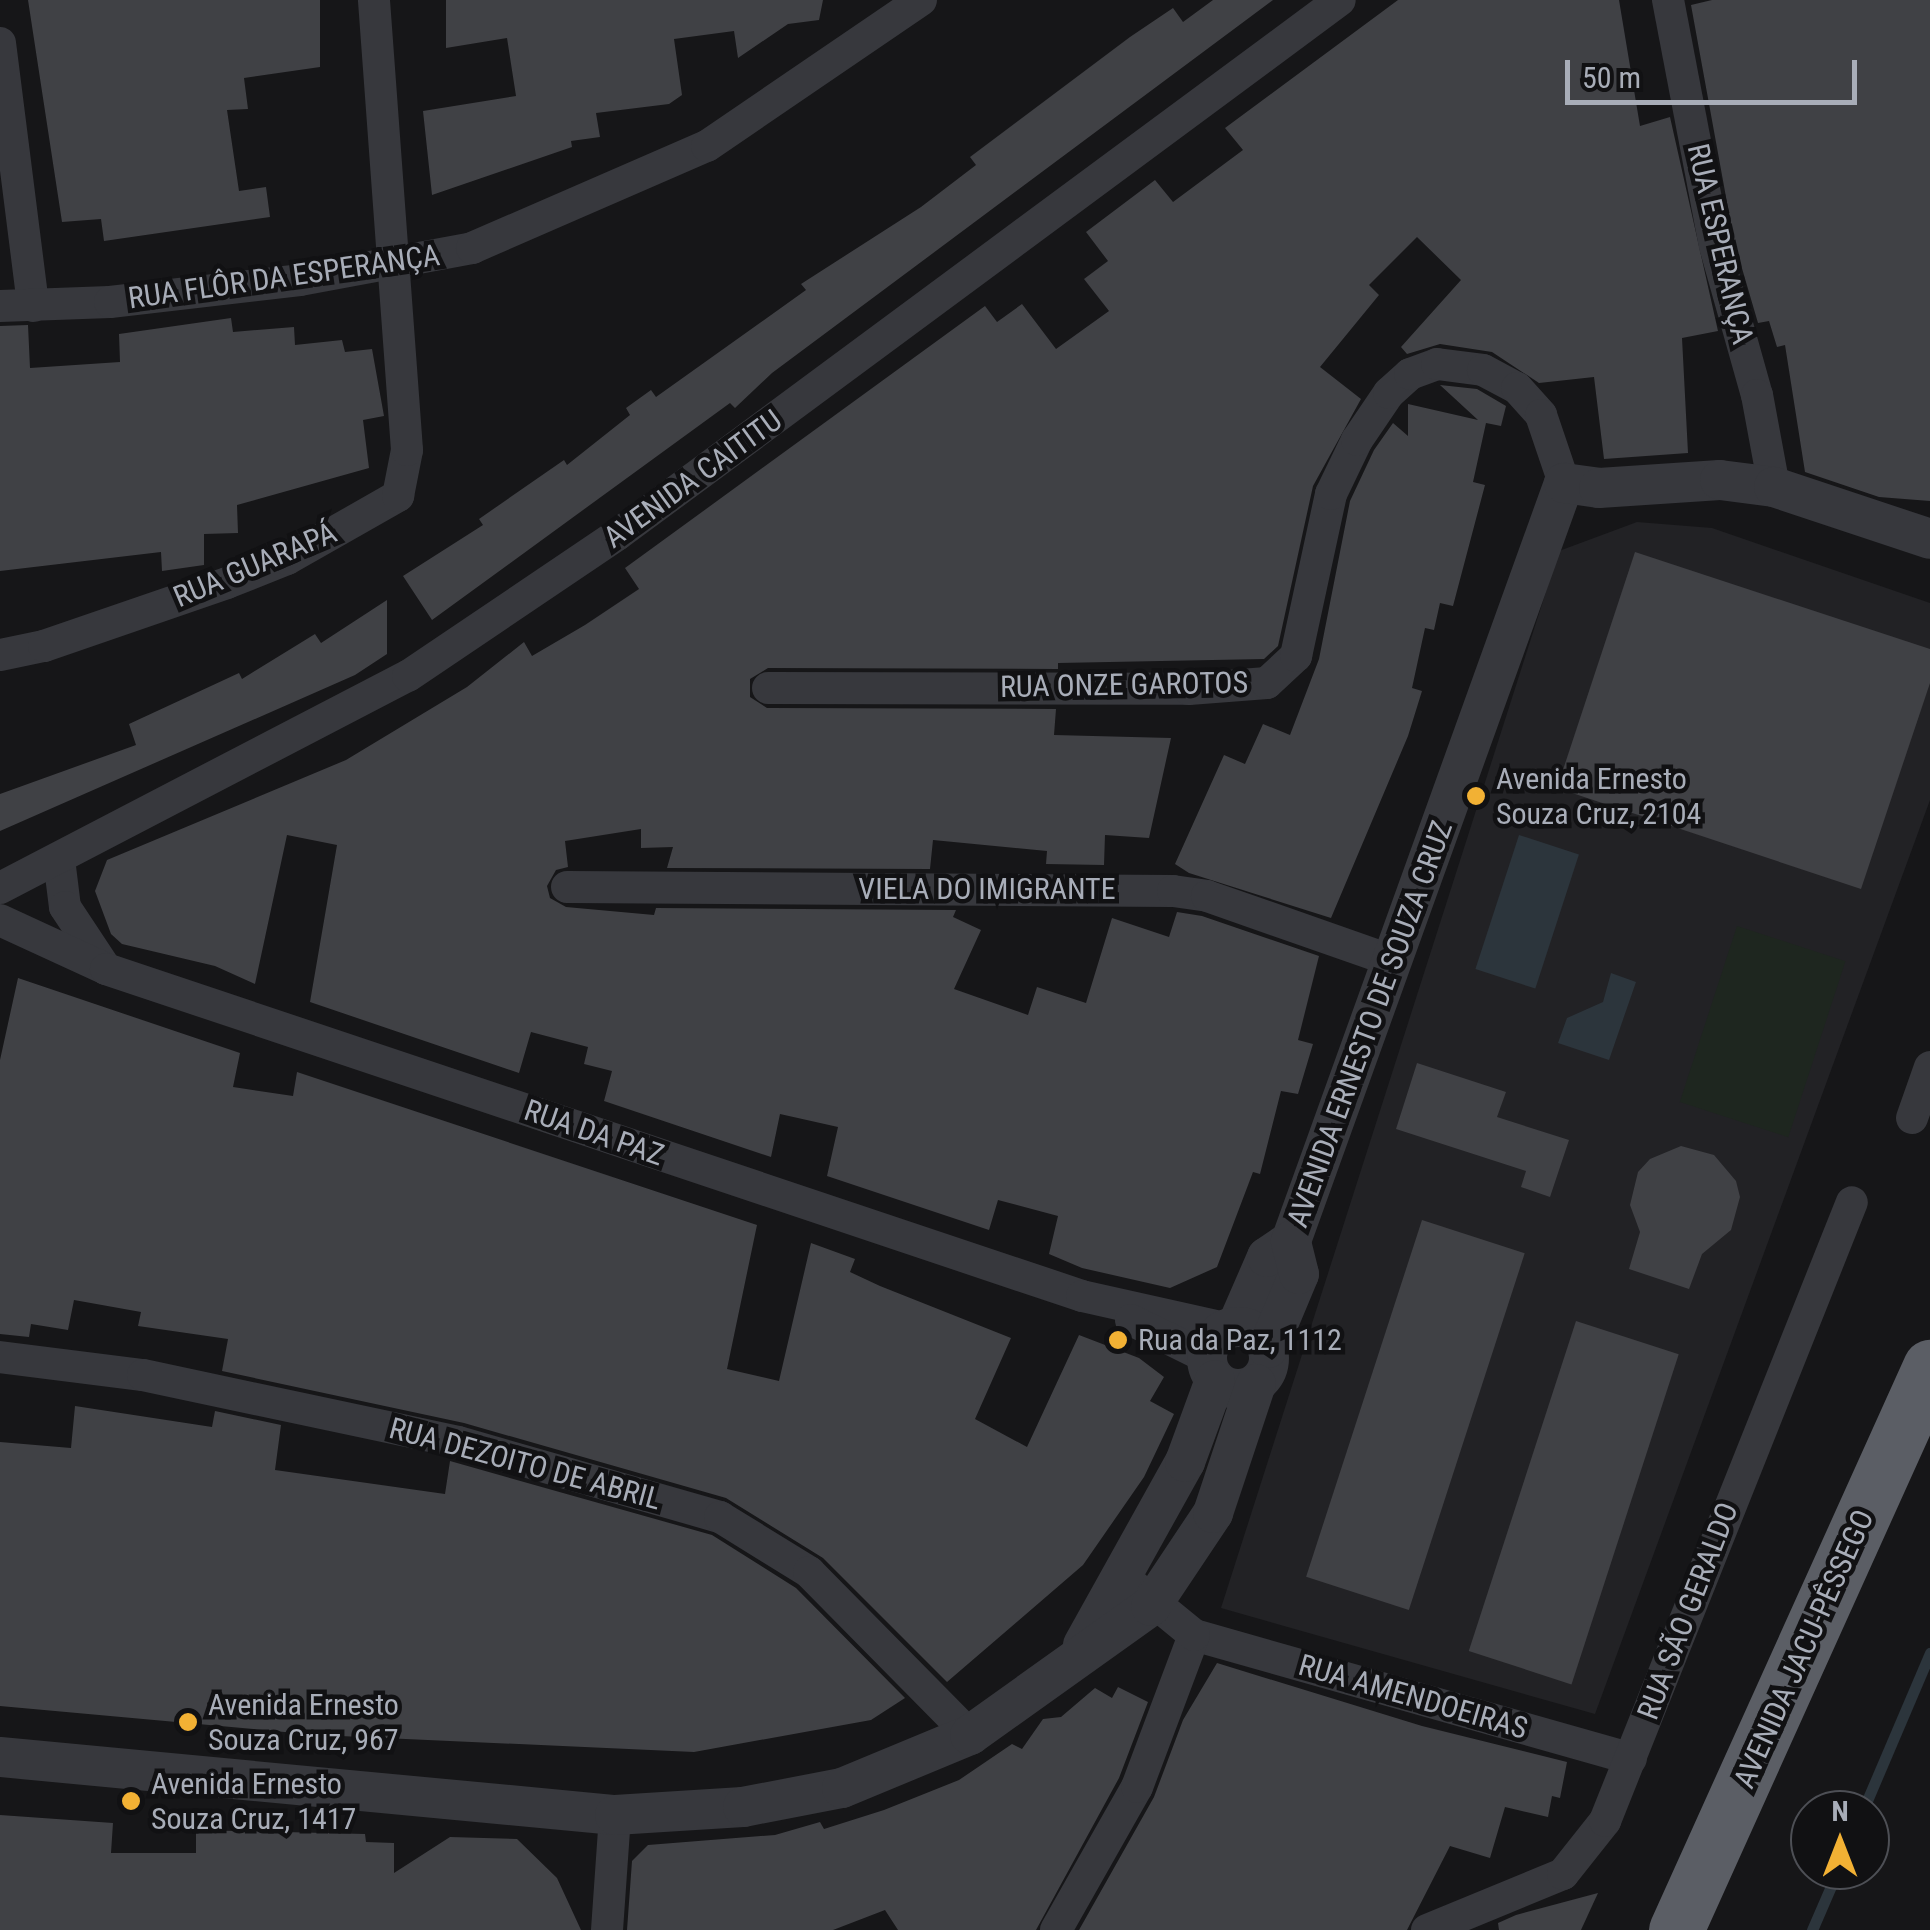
<!DOCTYPE html>
<meta charset="utf-8">
<style>
body{margin:0}
#map{position:relative;width:1930px;height:1930px;overflow:hidden;background:#161618;font-family:"Roboto Condensed",sans-serif}
div>[style]{position:absolute}
[style*='--x']{left:calc(var(--x)*1px);top:calc(var(--y)*1px);width:calc(var(--w)*1px);rotate:calc(var(--a)*1deg)}
.built>*{inset:0;background:#222225}
.green>*{inset:0;background:#1e261f;transform-origin:0 0}
.water>*{inset:0;background:#2c353c;transform-origin:0 0}
.stream>*{height:11px;margin:-5.5px;padding:0 5.5px;transform-origin:5.5px;border-radius:5.5px;background:#2c353c}
.building>*{inset:0;background:#404145;transform-origin:0 0}
.minor>*{height:32px;margin:-16px;padding:0 16px;transform-origin:16px;border-radius:16px;background:#37383d}
.tertiary>*{height:40px;margin:-20px;padding:0 20px;transform-origin:20px;border-radius:20px;background:#37383d}
.tertiary>.ring{margin:-20px;padding:0;box-sizing:content-box;background:none;border:40px solid #37383d;border-radius:50%}
.trunk>*{height:55px;margin:-27.5px;padding:0 27.5px;transform-origin:27.5px;border-radius:27.5px;background:#5b5e65}
.dots>*{width:28px;height:28px;translate:-50% -50%;box-sizing:border-box;border:5px solid #111113;border-radius:50%}
span{translate:-50% -50%;white-space:nowrap;text-align:center;line-height:1.15;-webkit-text-stroke:9px #111113;paint-order:stroke}
.street-label{font-size:30px;color:#a8adb8}
.poi-label{font-size:30px;color:#a8adb8}
.left{translate:0 -50%;text-align:left}
.north{position:absolute;left:1790px;top:1790px;width:100px;height:100px;box-sizing:border-box;background:#111113;border:2px solid #4d4f55;border-radius:50%;rotate:0deg;font-size:28px;font-weight:700;line-height:40px;text-align:center;color:#a8adb8}
.north::after{content:'';display:block;margin:auto;width:35px;height:45px;background:#f2b134;clip-path:polygon(50% 0,100% 100%,50% 72%,0 100%)}
.scale{position:absolute;left:1565px;top:60px;width:292px;height:45px;box-sizing:border-box;border:5px solid #a8adb8;border-top:0;padding-left:12px;font-size:30px;line-height:35px;white-space:nowrap;color:#a8adb8;-webkit-text-stroke:8px #111113;paint-order:stroke}
</style>
<div id="map">
<div class="built">
<div style="clip-path:polygon(1637px 522px,1712px 528px,1930px 603px,1930px 800px,1595px 1714px,1221px 1608px,1559px 551px)"></div>
</div>
<div class="green">
<div style="left:1737px;top:926px;width:114px;height:185px;rotate:18deg"></div>
</div>
<div class="water">
<div style="left:1519px;top:835px;width:63px;height:141px;rotate:18deg"></div>
<div style="clip-path:polygon(1611px 973px,1636px 982px,1609px 1060px,1558px 1043px,1567px 1018px,1603px 1002px)"></div>
</div>
<div class="stream">
<div style="--x:1863;--y:1810;--w:171;--a:-66.9"></div>
<div style="--x:1812;--y:1930;--w:65;--a:-66.6"></div>
</div>
<div class="building">
<div style="clip-path:polygon(28px 0,320px 0,320px 67px,244px 78px,248px 109px,227px 110px,239px 191px,266px 187px,270px 217px,104px 241px,101px 219px,62px 222px)"></div>
<div style="clip-path:polygon(446px 0,823px 0,819px 20px,788px 24px,738px 58px,734px 31px,674px 39px,682px 95px,669px 104px,596px 113px,600px 137px,571px 141px,572px 147px,432px 195px,423px 111px,516px 96px,507px 38px,446px 48px)"></div>
<div style="clip-path:polygon(1213px 0,1273px 0,772px 373px,735px 408px,730px 403px,432px 620px,403px 576px,483px 525px,479px 519px,564px 460px,567px 465px,630px 415px,626px 408px,651px 390px,656px 397px,806px 290px,801px 284px,921px 207px,976px 165px,970px 157px,1130px 37px,1173px 8px,1183px 22px)"></div>
<div style="clip-path:polygon(1398px 0,1619px 0,1640px 126px,1670px 117px,1718px 331px,1682px 338px,1688px 453px,1604px 459px,1594px 377px,1539px 383px,1492px 352px,1440px 344px,1407px 354px,1401px 347px,1461px 280px,1417px 237px,1369px 285px,1379px 295px,1320px 367px,1361px 399px,1313px 486px,1278px 646px,1264px 659px,1058px 663px,1058px 669px,768px 668px,750px 679px,750px 697px,767px 708px,1056px 709px,1054px 735px,1171px 738px,1149px 838px,1105px 835px,1104px 865px,1046px 864px,1047px 851px,933px 840px,930px 869px,667px 868px,673px 847px,641px 848px,641px 829px,565px 841px,568px 867px,556px 870px,547px 886px,550px 898px,566px 907px,654px 915px,656px 908px,956px 910px,953px 917px,981px 930px,954px 989px,1028px 1015px,1037px 987px,1086px 1003px,1112px 918px,1169px 937px,1177px 912px,1202px 916px,1319px 956px,1298px 1040px,1313px 1044px,1298px 1094px,1281px 1091px,1260px 1174px,1253px 1172px,1217px 1267px,1170px 1288px,1082px 1268px,1049px 1254px,1058px 1216px,998px 1200px,989px 1230px,827px 1176px,838px 1127px,780px 1114px,771px 1157px,604px 1101px,612px 1071px,584px 1064px,588px 1047px,531px 1032px,519px 1073px,310px 1002px,337px 845px,287px 835px,255px 984px,215px 966px,122px 944px,111px 934px,95px 891px,107px 860px,346px 760px,467px 687px,524px 642px,532px 656px,585px 625px,639px 589px,625px 568px,985px 306px,997px 322px,1022px 304px,1056px 349px,1109px 311px,1084px 279px,1108px 261px,1086px 232px,1155px 180px,1173px 202px,1243px 150px,1225px 128px)"></div>
<div style="clip-path:polygon(1712px 0,1930px 0,1930px 501px,1879px 497px,1805px 472px,1785px 345px,1777px 347px,1769px 321px,1758px 323px,1734px 241px,1691px 5px)"></div>
<div style="clip-path:polygon(231px 318px,233px 332px,294px 327px,295px 345px,342px 340px,345px 352px,372px 349px,384px 416px,363px 420px,369px 468px,237px 505px,238px 533px,204px 534px,204px 565px,162px 571px,161px 552px,0 571px,0 326px,28px 325px,30px 368px,120px 362px,119px 334px)"></div>
<div style="clip-path:polygon(1440px 385px,1477px 389px,1506px 406px,1501px 426px,1486px 423px,1473px 482px,1485px 485px,1453px 606px,1440px 603px,1434px 630px,1425px 628px,1412px 688px,1422px 691px,1408px 736px,1331px 918px,1189px 873px,1175px 864px,1224px 755px,1245px 764px,1263px 724px,1290px 735px,1319px 659px,1350px 501px,1374px 450px,1393px 423px,1408px 436px,1408px 404px,1478px 420px)"></div>
<div style="clip-path:polygon(1635px 552px,1930px 649px,1930px 683px,1861px 889px,1557px 788px)"></div>
<div style="clip-path:polygon(387px 600px,387px 654px,355px 675px,0 831px,0 794px,136px 745px,129px 724px,239px 673px,242px 679px,315px 634px,321px 643px)"></div>
<div style="clip-path:polygon(18px 978px,240px 1053px,233px 1087px,293px 1096px,297px 1072px,757px 1225px,727px 1369px,779px 1381px,811px 1243px,855px 1259px,850px 1272px,880px 1286px,1011px 1338px,975px 1419px,1027px 1447px,1079px 1335px,1139px 1358px,1164px 1377px,1150px 1401px,1174px 1414px,1144px 1477px,1083px 1565px,947px 1682px,823px 1558px,726px 1498px,464px 1423px,222px 1371px,228px 1339px,138px 1326px,141px 1312px,74px 1300px,68px 1330px,31px 1324px,29px 1337px,0 1334px,0 1060px)"></div>
<div style="clip-path:polygon(1417px 1063px,1506px 1092px,1497px 1117px,1569px 1140px,1550px 1197px,1521px 1187px,1526px 1171px,1396px 1129px)"></div>
<div style="clip-path:polygon(1681px 1146px,1714px 1155px,1736px 1181px,1740px 1197px,1731px 1230px,1702px 1254px,1689px 1289px,1629px 1269px,1640px 1232px,1630px 1205px,1638px 1172px,1650px 1159px)"></div>
<div style="left:1422px;top:1220px;width:108px;height:375px;rotate:18deg"></div>
<div style="left:1576px;top:1321px;width:108px;height:347px;rotate:18deg"></div>
<div style="clip-path:polygon(75px 1406px,212px 1427px,215px 1411px,281px 1425px,275px 1470px,445px 1494px,450px 1461px,712px 1535px,796px 1588px,905px 1698px,871px 1720px,694px 1752px,318px 1735px,0 1706px,0 1442px,71px 1448px)"></div>
<div style="clip-path:polygon(1217px 1663px,1422px 1726px,1567px 1762px,1560px 1798px,1552px 1796px,1548px 1817px,1505px 1807px,1490px 1858px,1450px 1846px,1407px 1930px,1079px 1930px,1154px 1797px,1183px 1720px)"></div>
<div style="clip-path:polygon(1118px 1687px,1148px 1702px,1119px 1778px,1036px 1930px,898px 1930px,885px 1910px,833px 1930px,627px 1930px,632px 1861px,648px 1845px,775px 1835px,820px 1822px,824px 1829px,884px 1810px,959px 1780px,1012px 1744px,1022px 1749px,1043px 1719px,1061px 1717px,1095px 1688px,1112px 1698px)"></div>
<div style="clip-path:polygon(0 1815px,113px 1823px,111px 1853px,196px 1853px,196px 1830px,365px 1834px,366px 1842px,394px 1843px,394px 1873px,450px 1837px,517px 1839px,557px 1878px,581px 1930px,0 1930px)"></div>
<div style="clip-path:polygon(1598px 1893px,1581px 1930px,1499px 1930px,1498px 1923px,1516px 1915px)"></div>
</div>
<div class="minor">
<div style="--x:1668;--y:0;--w:250;--a:79.2"></div>
<div style="--x:1715;--y:246;--w:155;--a:74.3"></div>
<div style="--x:1757;--y:395;--w:94;--a:79.5"></div>
<div style="--x:0;--y:43;--w:265;--a:82.8"></div>
<div style="--x:0;--y:306;--w:110;--a:-2.1"></div>
<div style="--x:110;--y:302;--w:191;--a:-6.6"></div>
<div style="--x:300;--y:280;--w:175;--a:-10.5"></div>
<div style="--x:472;--y:248;--w:256;--a:-23.5"></div>
<div style="--x:707;--y:146;--w:259;--a:-34.3"></div>
<div style="--x:0;--y:655;--w:45;--a:-11.6"></div>
<div style="--x:44;--y:646;--w:194;--a:-19"></div>
<div style="--x:227;--y:583;--w:65;--a:-21.8"></div>
<div style="--x:287;--y:559;--w:128;--a:-29.6"></div>
<div style="--x:398;--y:496;--w:47;--a:-78.9"></div>
<div style="--x:407;--y:450;--w:451;--a:-94.2"></div>
<div style="--x:768;--y:688;--w:421;--a:0.1"></div>
<div style="--x:1189;--y:689;--w:78;--a:-4.4"></div>
<div style="--x:1267;--y:683;--w:40;--a:-43"></div>
<div style="--x:1296;--y:656;--w:166;--a:-77.8"></div>
<div style="--x:1331;--y:494;--w:60;--a:-64.3"></div>
<div style="--x:1357;--y:440;--w:57;--a:-55.8"></div>
<div style="--x:1389;--y:393;--w:28;--a:-42"></div>
<div style="--x:1410;--y:374;--w:29;--a:-20"></div>
<div style="--x:1437;--y:364;--w:46;--a:7.4"></div>
<div style="--x:1483;--y:370;--w:38;--a:28"></div>
<div style="--x:1517;--y:388;--w:36;--a:48"></div>
<div style="--x:1541;--y:415;--w:72;--a:71.3"></div>
<div style="--x:59;--y:859;--w:48;--a:82.9"></div>
<div style="--x:65;--y:907;--w:74;--a:56.5"></div>
<div style="--x:567;--y:887;--w:606;--a:0.38"></div>
<div style="--x:1173;--y:891;--w:34;--a:8"></div>
<div style="--x:1207;--y:896;--w:199;--a:19.3"></div>
<div style="--x:0;--y:888;--w:460;--a:-27.5"></div>
<div style="--x:408;--y:676;--w:252;--a:-34"></div>
<div style="--x:617;--y:535;--w:899;--a:-36.5"></div>
<div style="--x:0;--y:920;--w:117;--a:24.8"></div>
<div style="--x:106;--y:969;--w:1029;--a:18.52"></div>
<div style="--x:1082;--y:1296;--w:147;--a:12.6"></div>
<div style="--x:1912;--y:1118;--w:54;--a:-70.6"></div>
<div style="--x:1131;--y:1320;--w:84;--a:26.3"></div>
<div style="--x:0;--y:1357;--w:144;--a:7.2"></div>
<div style="--x:143;--y:1375;--w:322;--a:12"></div>
<div style="--x:458;--y:1442;--w:273;--a:16"></div>
<div style="--x:720;--y:1517;--w:105;--a:31.7"></div>
<div style="--x:809;--y:1572;--w:229;--a:45.4"></div>
<div style="--x:1194;--y:1635;--w:454;--a:15.8"></div>
<div style="--x:607;--y:1930;--w:115;--a:-86"></div>
<div style="--x:1056;--y:1930;--w:164;--a:-60.5"></div>
<div style="--x:1137;--y:1787;--w:162;--a:-69.4"></div>
<div style="--x:1194;--y:1635;--w:93;--a:-140.7"></div>
<div style="--x:1427;--y:1930;--w:147;--a:-22.4"></div>
<div style="--x:1563;--y:1874;--w:68;--a:-51.6"></div>
<div style="--x:1605;--y:1821;--w:666;--a:-68.25"></div>
</div>
<div class="tertiary">
<div style="--x:1237;--y:1326;--w:75;--a:-66.5"></div>
<div style="--x:1267;--y:1257;--w:29;--a:-34"></div>
<div style="--x:1291;--y:1241;--w:806;--a:-70.19"></div>
<div style="--x:1564;--y:483;--w:35;--a:8"></div>
<div style="--x:1599;--y:488;--w:121;--a:-3.8"></div>
<div style="--x:1720;--y:480;--w:54;--a:7.4"></div>
<div style="--x:1774;--y:487;--w:164;--a:18.4"></div>
<div class="ring" style="left:1207px;top:1327px;width:22px;height:22px"></div>
<div style="--x:1268;--y:1348;--w:80;--a:-67.3"></div>
<div style="--x:1299;--y:1274;--w:34;--a:-104"></div>
<div style="--x:1083;--y:1645;--w:210;--a:-60.9"></div>
<div style="--x:1185;--y:1462;--w:87;--a:-69.9"></div>
<div style="--x:0;--y:1757;--w:618;--a:5.39"></div>
<div style="--x:615;--y:1815;--w:128;--a:-3.6"></div>
<div style="--x:743;--y:1807;--w:101;--a:-10.9"></div>
<div style="--x:842;--y:1788;--w:139;--a:-22.5"></div>
<div style="--x:970;--y:1735;--w:222;--a:-35.5"></div>
<div style="--x:1151;--y:1606;--w:112;--a:-56.3"></div>
<div style="--x:1213;--y:1513;--w:136;--a:-71.6"></div>
</div>
<div class="trunk">
<div style="--x:1676;--y:1930;--w:618;--a:-65.72"></div>
</div>
<div class="dots">
<div style="left:1476px;top:796px;background:#f2b134"></div>
<div style="left:1118px;top:1340px;background:#f2b134"></div>
<div style="left:188px;top:1722px;background:#f2b134"></div>
<div style="left:131px;top:1801px;background:#f2b134"></div>
</div>
<div class="street-label">
<span style="left:1720px;top:244px;rotate:77deg">RUA ESPERANÇA</span>
<span style="left:284px;top:277px;rotate:-8deg">RUA FLÔR DA ESPERANÇA</span>
<span style="left:693px;top:479px;rotate:-36deg">AVENIDA CAITITU</span>
<span style="left:255px;top:565px;rotate:-23deg">RUA GUARAPÁ</span>
<span style="left:1124px;top:685px;rotate:-1deg">RUA ONZE GAROTOS</span>
<span style="left:987px;top:889px">VIELA DO IMIGRANTE</span>
<span style="left:1370px;top:1024px;rotate:-70deg">AVENIDA ERNESTO DE SOUZA CRUZ</span>
<span style="left:594px;top:1133px;rotate:19deg">RUA DA PAZ</span>
<span style="left:525px;top:1464px;rotate:15deg">RUA DEZOITO DE ABRIL</span>
<span style="left:1688px;top:1611px;rotate:-69deg">RUA SÃO GERALDO</span>
<span style="left:1804px;top:1649px;rotate:-66deg">AVENIDA JACU-PÊSSEGO</span>
<span style="left:1413px;top:1697px;rotate:16deg">RUA AMENDOEIRAS</span>
</div>
<div class="poi-label">
<span class="left" style="left:1496px;top:796px">Avenida Ernesto<br>Souza Cruz, 2104</span>
<span class="left" style="left:1138px;top:1340px">Rua da Paz, 1112</span>
<span class="left" style="left:208px;top:1722px">Avenida Ernesto<br>Souza Cruz, 967</span>
<span class="left" style="left:151px;top:1801px">Avenida Ernesto<br>Souza Cruz, 1417</span>
</div>
<div class="north">N</div>
<div class="scale">50 m</div>
</div>
